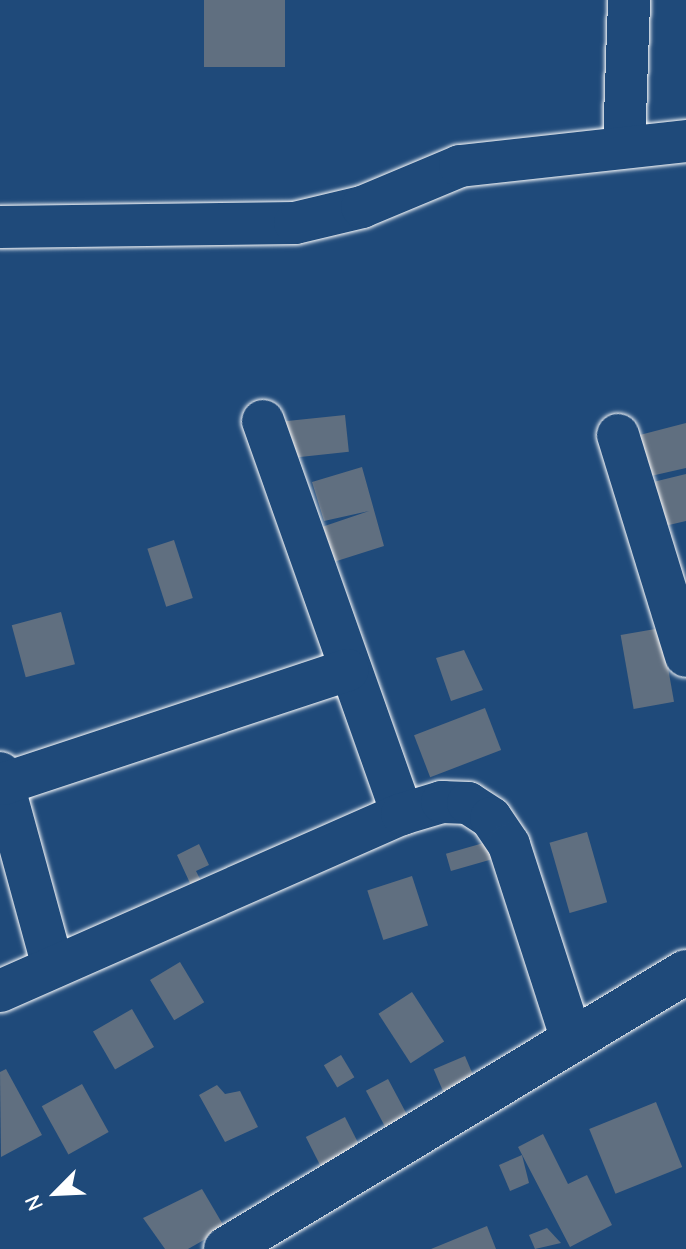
<!DOCTYPE html>
<style>
body{margin:0}
#map{position:relative;width:686px;height:1249px;overflow:hidden;background:#1f4a7a;font-family:"Comic Neue",sans-serif}
div>[style]{position:absolute}
[style*='--x']{left:calc(var(--x)*1px);top:calc(var(--y)*1px);width:calc(var(--w)*1px);rotate:calc(var(--a)*1deg)}
.building>*{inset:0;background:#606f80;transform-origin:0 0}
.roads{filter:drop-shadow(0 0 2px #fff) drop-shadow(0 0 2px #fff)}
.minor>*{height:42px;margin:-21px;padding:0 21px;transform-origin:21px;border-radius:21px;background:#1f4a7a}
.tertiary>*{height:44px;margin:-22px;padding:0 22px;transform-origin:22px;border-radius:22px;background:#1f4a7a}
span{translate:-50% -50%;white-space:nowrap;text-align:center;line-height:1.15;-webkit-text-stroke:7px #1f4a7a;paint-order:stroke}
.north{position:absolute;left:16px;top:1153px;width:80px;height:80px;-webkit-text-stroke:6px #1f4a7a;paint-order:stroke;rotate:246deg;font-size:22px;font-weight:700;line-height:32px;text-align:center;color:#fff}
.north::after{content:'';display:block;margin:auto;width:28px;height:36px;background:#fff;clip-path:polygon(50% 0,100% 100%,50% 72%,0 100%)}
</style>
<div id="map">
<div class="building">
<div style="left:204px;top:0;width:81px;height:67px"></div>
<div style="left:345px;top:415px;width:37px;height:63px;rotate:84deg"></div>
<div style="clip-path:polygon(686px 423px,686px 468px,642px 478px,632px 437px)"></div>
<div style="clip-path:polygon(362px 467px,384px 546px,321px 566px,310px 531px,369px 511px,324px 521px,312px 482px)"></div>
<div style="clip-path:polygon(686px 474px,686px 521px,656px 528px,645px 484px)"></div>
<div style="left:174px;top:540px;width:61px;height:28px;rotate:72deg"></div>
<div style="left:61px;top:612px;width:54px;height:51px;rotate:75deg"></div>
<div style="left:661px;top:628px;width:75px;height:41px;rotate:80deg"></div>
<div style="clip-path:polygon(464px 650px,483px 690px,451px 701px,436px 658px)"></div>
<div style="left:485px;top:708px;width:45px;height:76px;rotate:69deg"></div>
<div style="left:587px;top:832px;width:73px;height:39px;rotate:74deg"></div>
<div style="left:494px;top:840px;width:18px;height:50px;rotate:74deg"></div>
<div style="clip-path:polygon(199px 844px,209px 865px,196px 871px,205px 889px,195px 894px,177px 855px)"></div>
<div style="left:412px;top:876px;width:52px;height:47px;rotate:72deg"></div>
<div style="left:180px;top:962px;width:47px;height:35px;rotate:59deg"></div>
<div style="left:412px;top:992px;width:59px;height:40px;rotate:57deg"></div>
<div style="left:132px;top:1009px;width:44px;height:45px;rotate:60deg"></div>
<div style="left:341px;top:1055px;width:26px;height:20px;rotate:59deg"></div>
<div style="left:465px;top:1056px;width:28px;height:34px;rotate:67deg"></div>
<div style="clip-path:polygon(6px 1069px,42px 1135px,1px 1157px,0 1072px)"></div>
<div style="left:388px;top:1079px;width:44px;height:25px;rotate:62deg"></div>
<div style="left:82px;top:1084px;width:55px;height:46px;rotate:61deg"></div>
<div style="clip-path:polygon(217px 1085px,225px 1094px,240px 1091px,258px 1127px,225px 1142px,199px 1095px)"></div>
<div style="left:656px;top:1102px;width:70px;height:72px;rotate:68deg"></div>
<div style="left:345px;top:1117px;width:44px;height:44px;rotate:63deg"></div>
<div style="clip-path:polygon(543px 1134px,568px 1184px,587px 1175px,612px 1225px,570px 1247px,518px 1147px)"></div>
<div style="clip-path:polygon(522px 1155px,529px 1183px,510px 1191px,499px 1165px)"></div>
<div style="clip-path:polygon(202px 1189px,225px 1228px,188px 1249px,165px 1249px,143px 1218px)"></div>
<div style="clip-path:polygon(487px 1226px,496px 1249px,431px 1249px)"></div>
<div style="clip-path:polygon(547px 1228px,561px 1243px,535px 1249px,529px 1235px)"></div>
</div>
<div class="roads">
<div class="minor">
<div style="--x:624;--y:146;--w:146;--a:-88"></div>
<div style="--x:0;--y:227;--w:295;--a:-0.8"></div>
<div style="--x:295;--y:223;--w:69;--a:-13.4"></div>
<div style="--x:362;--y:207;--w:106;--a:-22.7"></div>
<div style="--x:460;--y:166;--w:227;--a:-6.3"></div>
<div style="--x:263;--y:421;--w:417;--a:70.5"></div>
<div style="--x:618;--y:435;--w:231;--a:72.9"></div>
<div style="--x:0;--y:773;--w:201;--a:74.7"></div>
<div style="--x:3;--y:784;--w:363;--a:-18.3"></div>
<div style="--x:0;--y:991;--w:439;--a:-23.8"></div>
<div style="--x:402;--y:814;--w:42;--a:-16.7"></div>
<div style="--x:442;--y:802;--w:26;--a:2"></div>
<div style="--x:468;--y:803;--w:27;--a:33"></div>
<div style="--x:491;--y:818;--w:32;--a:56"></div>
<div style="--x:509;--y:845;--w:202;--a:72.1"></div>
</div>
<div class="tertiary">
<div style="--x:226;--y:1249;--w:537;--a:-31.06"></div>
</div>
</div>
<div class="north">N</div>
</div>
